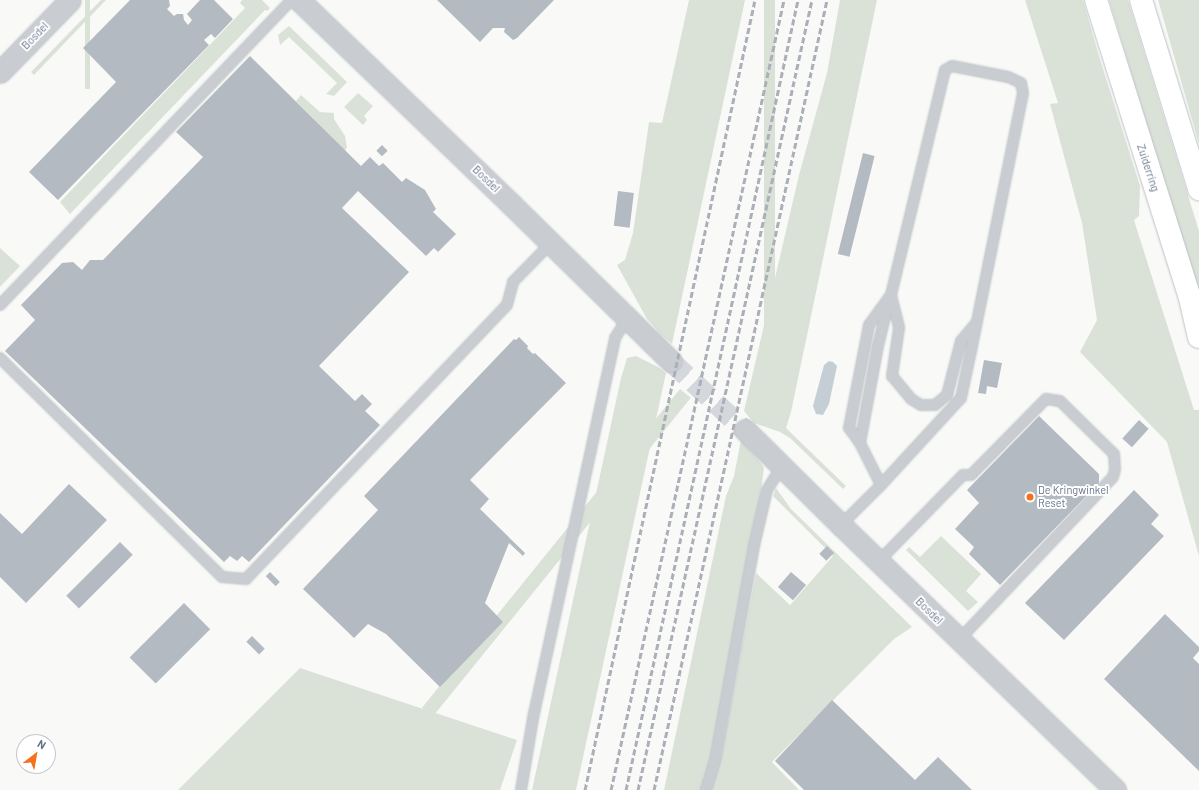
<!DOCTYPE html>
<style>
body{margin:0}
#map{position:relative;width:1199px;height:790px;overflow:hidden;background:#f9faf7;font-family:Barlow,sans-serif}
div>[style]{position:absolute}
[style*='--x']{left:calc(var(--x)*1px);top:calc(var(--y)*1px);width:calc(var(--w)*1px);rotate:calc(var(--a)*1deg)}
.green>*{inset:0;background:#dae2d8;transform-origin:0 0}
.water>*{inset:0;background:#c6ced5}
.building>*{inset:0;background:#b4bac2;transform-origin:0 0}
.street-tunnel>*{height:21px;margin-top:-10.5px;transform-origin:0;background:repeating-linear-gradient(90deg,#d4d8dc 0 21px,transparent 0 31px)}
.roads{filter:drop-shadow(0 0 1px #bdc1c7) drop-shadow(0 0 1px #bdc1c7)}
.lane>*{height:10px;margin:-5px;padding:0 5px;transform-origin:5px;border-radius:5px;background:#c9ccd1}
.street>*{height:21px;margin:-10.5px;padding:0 10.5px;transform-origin:10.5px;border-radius:10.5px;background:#c9ccd1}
.secondary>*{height:22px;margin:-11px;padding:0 11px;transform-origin:11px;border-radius:11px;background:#fff}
.rail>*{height:3px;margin-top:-1.5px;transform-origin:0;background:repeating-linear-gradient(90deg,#abafb7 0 6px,transparent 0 9px)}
.dots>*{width:11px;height:11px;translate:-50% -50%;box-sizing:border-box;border:2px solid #fff;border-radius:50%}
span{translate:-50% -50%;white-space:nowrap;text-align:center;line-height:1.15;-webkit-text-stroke:4px #fff;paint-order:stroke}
.street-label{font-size:11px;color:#66748b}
.poi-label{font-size:11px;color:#66748b}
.left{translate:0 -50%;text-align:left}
.north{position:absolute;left:16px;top:734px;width:40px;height:40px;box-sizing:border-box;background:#fff;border:1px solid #c2c7d1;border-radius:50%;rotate:31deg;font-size:11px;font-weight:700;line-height:16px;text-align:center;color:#66748b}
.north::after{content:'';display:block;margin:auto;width:14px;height:18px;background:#f4721d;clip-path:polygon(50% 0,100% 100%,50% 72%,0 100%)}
</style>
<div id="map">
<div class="green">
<div style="left:85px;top:0;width:5px;height:89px"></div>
<div style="clip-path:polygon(101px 0,106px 0,34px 75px,31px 72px)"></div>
<div style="clip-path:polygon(242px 0,262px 0,270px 8px,267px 11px,265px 10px,70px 214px,60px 202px,245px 8px,240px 3px)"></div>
<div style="clip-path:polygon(689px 0,745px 0,672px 344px,660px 334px,647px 319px,617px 265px,625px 260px,633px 233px,649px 122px,662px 123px)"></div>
<div style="left:764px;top:0;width:11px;height:366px"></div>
<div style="clip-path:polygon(840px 0,877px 0,791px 412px,786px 428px,846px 486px,843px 489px,790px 438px,780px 432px,754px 423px,744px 411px,799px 175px,827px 73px)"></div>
<div style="clip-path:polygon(1025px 0,1083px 0,1099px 56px,1140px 186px,1139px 216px,1134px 220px,1194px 410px,1199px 410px,1199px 556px,1167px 442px,1080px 352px,1097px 320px,1082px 223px,1050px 104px,1058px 103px)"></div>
<div style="clip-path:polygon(1109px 0,1128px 0,1199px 231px,1199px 296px)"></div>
<div style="clip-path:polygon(1158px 0,1199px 0,1199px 144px)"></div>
<div style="clip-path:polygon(289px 26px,347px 82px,334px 96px,326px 94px,337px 83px,289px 37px,280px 45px,278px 35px)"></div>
<div style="clip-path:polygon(358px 93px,373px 106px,364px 116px,367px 120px,363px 125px,344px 107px)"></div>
<div style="clip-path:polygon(301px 95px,320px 112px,334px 113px,334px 119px,345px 136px,347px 147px,345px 151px,296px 101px)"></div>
<div style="clip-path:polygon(0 248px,20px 266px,0 287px)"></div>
<div style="clip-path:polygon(636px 356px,660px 368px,666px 373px,576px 790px,532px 790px,621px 378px,627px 358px)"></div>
<div style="left:680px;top:389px;width:14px;height:410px;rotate:39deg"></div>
<div style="clip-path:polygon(741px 440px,761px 463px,764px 468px,760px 499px,712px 759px,701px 790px,664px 790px,726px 496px,734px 476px)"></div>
<div style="clip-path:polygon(776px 488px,791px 509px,912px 627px,894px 639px,772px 762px,799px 790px,710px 790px,721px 758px,756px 573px,790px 605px,833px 556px,773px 496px)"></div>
<div style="clip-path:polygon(941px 536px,981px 574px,966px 591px,978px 602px,968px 611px,906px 550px,909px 547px,920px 557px)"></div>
<div style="clip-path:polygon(300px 668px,517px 740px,500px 790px,178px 790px)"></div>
</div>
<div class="water">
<div style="clip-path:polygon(829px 361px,833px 362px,837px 366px,829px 404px,823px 415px,816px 414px,813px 406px,824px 365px)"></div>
</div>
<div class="building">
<div style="clip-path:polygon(130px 0,169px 0,170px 6px,167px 9px,174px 16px,177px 14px,183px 14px,184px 20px,188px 25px,192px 20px,187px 14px,200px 0,214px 0,233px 19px,215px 38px,211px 34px,204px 40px,209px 45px,58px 200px,29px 172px,116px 82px,83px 48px)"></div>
<div style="clip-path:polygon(437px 0,554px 0,517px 38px,513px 40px,504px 32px,505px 28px,493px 28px,480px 42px)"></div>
<div style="clip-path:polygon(250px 56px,361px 166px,370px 157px,379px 166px,383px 163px,402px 182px,406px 178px,425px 190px,436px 209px,433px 212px,456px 234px,438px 252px,434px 248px,426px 256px,358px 191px,342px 208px,409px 272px,319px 366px,355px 401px,362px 394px,372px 404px,365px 411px,380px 425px,249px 562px,242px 556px,237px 561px,230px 556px,224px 562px,5px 351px,35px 320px,21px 305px,62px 263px,73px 262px,82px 270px,90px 260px,103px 260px,203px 157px,176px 132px)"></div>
<div style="left:382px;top:145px;width:8px;height:8px;rotate:45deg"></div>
<div style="left:863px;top:153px;width:12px;height:104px;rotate:14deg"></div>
<div style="left:618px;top:191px;width:16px;height:35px;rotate:7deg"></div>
<div style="clip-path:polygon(519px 337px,528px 346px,527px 348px,533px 354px,535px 353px,566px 383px,470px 480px,489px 499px,480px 509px,525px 553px,523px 556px,509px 543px,485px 603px,503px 622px,440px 687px,386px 634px,368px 624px,354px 638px,303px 589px,378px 510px,364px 496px,514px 339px,516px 340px)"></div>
<div style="clip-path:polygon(984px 360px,1002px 363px,997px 388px,987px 386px,986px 394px,978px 393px)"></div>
<div style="clip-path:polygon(1039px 416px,1099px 474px,1099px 483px,1000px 585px,969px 554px,974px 547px,955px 529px,979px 503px,967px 490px)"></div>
<div style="left:1139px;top:420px;width:13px;height:25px;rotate:42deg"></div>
<div style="clip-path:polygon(69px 484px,107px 520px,26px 603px,0 577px,0 513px,22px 534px)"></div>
<div style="clip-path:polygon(1134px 490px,1159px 515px,1151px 524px,1164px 536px,1064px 640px,1025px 603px)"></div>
<div style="left:120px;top:542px;width:18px;height:76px;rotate:45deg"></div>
<div style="left:827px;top:546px;width:10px;height:11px;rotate:45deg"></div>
<div style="left:270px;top:572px;width:14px;height:6px;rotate:45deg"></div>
<div style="left:791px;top:572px;width:20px;height:20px;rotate:41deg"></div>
<div style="left:184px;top:603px;width:37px;height:77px;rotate:45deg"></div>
<div style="clip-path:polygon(1165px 614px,1199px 647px,1199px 651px,1193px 658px,1199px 664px,1199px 771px,1104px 679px)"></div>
<div style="left:252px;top:636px;width:18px;height:8px;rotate:45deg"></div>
<div style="clip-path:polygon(832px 700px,915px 780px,938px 757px,972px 790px,804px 790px,775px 761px)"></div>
</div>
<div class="street-tunnel">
<div style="--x:671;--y:361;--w:101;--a:43"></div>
</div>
<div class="roads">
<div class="lane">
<div style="--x:0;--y:305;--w:422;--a:-46.3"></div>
<div style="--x:0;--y:358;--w:312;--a:44.6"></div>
<div style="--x:222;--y:577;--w:24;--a:5"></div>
<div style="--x:246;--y:579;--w:378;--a:-46.4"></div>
<div style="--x:507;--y:305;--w:24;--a:-75"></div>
<div style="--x:513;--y:282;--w:54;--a:-45.7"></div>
<div style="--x:860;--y:443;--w:99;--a:-79.5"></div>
<div style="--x:878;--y:346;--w:46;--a:-76.3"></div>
<div style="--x:881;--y:485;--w:47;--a:-116.6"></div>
<div style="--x:860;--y:443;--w:19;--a:-126"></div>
<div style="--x:849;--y:428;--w:105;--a:-79"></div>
<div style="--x:869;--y:325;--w:37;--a:-54"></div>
<div style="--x:841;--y:525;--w:57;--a:-45"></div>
<div style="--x:881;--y:485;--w:118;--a:-47.4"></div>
<div style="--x:961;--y:398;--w:48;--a:-78"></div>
<div style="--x:971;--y:351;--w:263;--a:-78.6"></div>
<div style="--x:1023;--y:93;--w:10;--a:-101"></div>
<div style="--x:1021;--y:83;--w:14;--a:-155"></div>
<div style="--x:1008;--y:77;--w:57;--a:-168.9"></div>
<div style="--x:952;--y:66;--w:8;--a:150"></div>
<div style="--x:945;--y:70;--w:231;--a:103.5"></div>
<div style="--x:891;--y:295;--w:34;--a:76"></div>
<div style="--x:899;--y:328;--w:49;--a:98.3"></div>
<div style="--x:892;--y:376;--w:30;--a:50"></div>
<div style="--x:911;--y:399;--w:12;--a:31"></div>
<div style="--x:921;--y:405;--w:14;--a:0"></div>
<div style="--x:935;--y:405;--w:16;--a:-40"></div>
<div style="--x:947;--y:395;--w:56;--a:-75.5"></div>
<div style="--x:961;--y:341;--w:23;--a:-50"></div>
<div style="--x:878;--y:562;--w:122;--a:-45.7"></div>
<div style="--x:963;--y:475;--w:8;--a:0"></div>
<div style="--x:971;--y:475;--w:107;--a:-45.4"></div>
<div style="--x:1046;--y:399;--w:14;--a:8"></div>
<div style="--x:1060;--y:401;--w:76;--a:44.5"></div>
<div style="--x:1114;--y:454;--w:15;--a:86"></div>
<div style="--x:1115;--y:469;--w:8;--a:104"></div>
<div style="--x:1113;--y:477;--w:224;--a:133.4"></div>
<div style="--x:521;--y:790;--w:73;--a:-80.5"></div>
<div style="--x:533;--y:718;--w:389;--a:-77.8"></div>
<div style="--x:615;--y:338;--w:22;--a:-58"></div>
<div style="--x:706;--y:790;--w:30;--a:-73"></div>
<div style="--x:715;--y:761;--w:219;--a:-79.7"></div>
<div style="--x:754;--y:546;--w:57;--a:-76.9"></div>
<div style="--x:767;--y:490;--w:28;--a:-58"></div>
</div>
<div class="street">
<div style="--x:299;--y:0;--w:294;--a:43.9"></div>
<div style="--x:511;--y:204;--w:224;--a:44.5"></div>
<div style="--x:0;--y:72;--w:100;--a:-45.8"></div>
<div style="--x:745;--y:430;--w:135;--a:44.7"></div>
<div style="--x:841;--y:525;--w:381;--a:44"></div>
</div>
<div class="secondary">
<div style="--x:1096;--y:0;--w:312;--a:72.5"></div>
<div style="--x:1190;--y:298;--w:40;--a:77"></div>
<div style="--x:1141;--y:0;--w:198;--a:72.9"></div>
</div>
</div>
<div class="rail">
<div style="--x:585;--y:790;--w:808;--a:-77.86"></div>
<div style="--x:611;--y:790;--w:809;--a:-77.65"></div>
<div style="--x:626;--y:790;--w:809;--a:-77.72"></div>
<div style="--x:638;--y:790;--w:809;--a:-77.58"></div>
<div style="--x:654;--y:790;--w:809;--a:-77.65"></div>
</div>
<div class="dots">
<div style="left:1030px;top:497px;background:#f4721d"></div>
</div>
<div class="street-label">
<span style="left:35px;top:36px;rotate:-46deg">Bosdel</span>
<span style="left:1148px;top:168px;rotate:72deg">Zuiderring</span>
<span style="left:486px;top:179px;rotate:44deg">Bosdel</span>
<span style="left:929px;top:611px;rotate:44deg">Bosdel</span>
</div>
<div class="poi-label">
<span class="left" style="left:1038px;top:497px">De Kringwinkel<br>Reset</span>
</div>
<div class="north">N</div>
</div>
